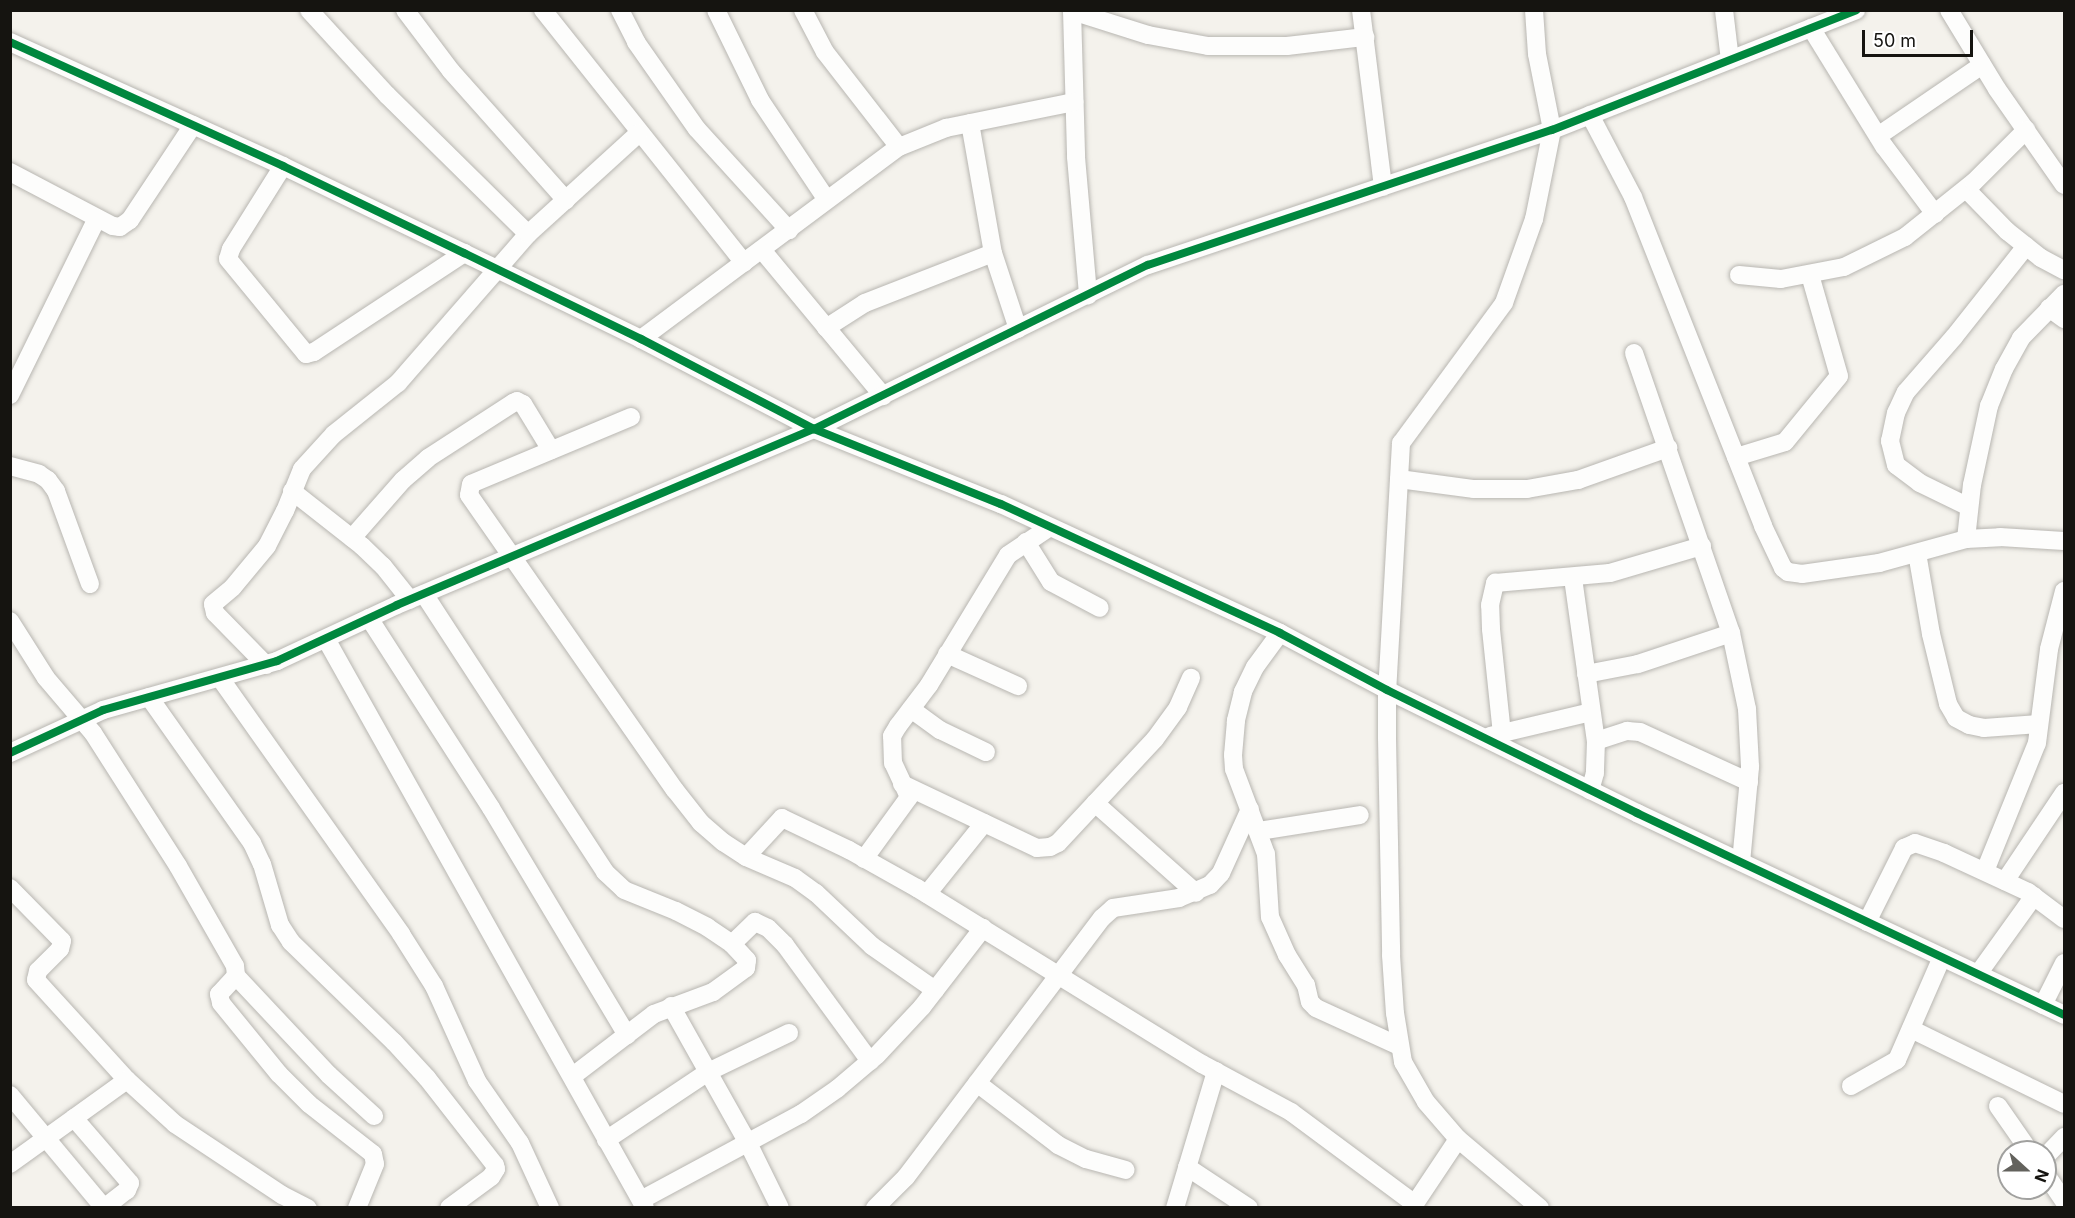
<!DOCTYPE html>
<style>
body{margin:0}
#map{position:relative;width:2075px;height:1218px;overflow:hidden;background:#f4f2ec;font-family:Inter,sans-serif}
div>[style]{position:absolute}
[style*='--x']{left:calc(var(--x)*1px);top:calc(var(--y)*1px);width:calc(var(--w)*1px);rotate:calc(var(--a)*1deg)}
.roads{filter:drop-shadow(0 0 2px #b8b6b1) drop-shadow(0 0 2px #b8b6b1)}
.minor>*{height:18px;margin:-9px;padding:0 9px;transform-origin:9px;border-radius:9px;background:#fdfdfc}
.cycleway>*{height:8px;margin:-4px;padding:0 4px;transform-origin:4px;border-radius:4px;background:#00873e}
span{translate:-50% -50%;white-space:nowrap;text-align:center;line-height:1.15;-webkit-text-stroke:5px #fff;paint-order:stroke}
.frame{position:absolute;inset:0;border:12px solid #151410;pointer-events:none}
.north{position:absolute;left:1997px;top:1140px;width:60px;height:60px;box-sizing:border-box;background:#fff;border:2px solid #a1a19f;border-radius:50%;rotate:111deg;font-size:16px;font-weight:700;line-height:24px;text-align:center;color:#151410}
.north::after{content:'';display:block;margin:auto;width:21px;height:27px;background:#63625d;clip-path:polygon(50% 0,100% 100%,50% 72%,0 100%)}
.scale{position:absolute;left:1862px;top:30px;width:111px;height:27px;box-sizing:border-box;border:3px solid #151410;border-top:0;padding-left:8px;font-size:18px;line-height:21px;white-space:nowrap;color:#151410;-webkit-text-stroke:4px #fff;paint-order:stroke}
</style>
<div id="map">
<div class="roads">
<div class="minor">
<div style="--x:309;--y:10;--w:115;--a:47.5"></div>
<div style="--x:387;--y:95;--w:198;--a:44.6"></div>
<div style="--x:405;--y:10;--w:76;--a:53"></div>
<div style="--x:451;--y:71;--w:173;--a:48.3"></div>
<div style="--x:543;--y:10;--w:323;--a:51.5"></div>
<div style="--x:620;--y:10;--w:36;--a:63"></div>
<div style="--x:636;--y:42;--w:106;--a:55"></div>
<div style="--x:697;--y:129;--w:137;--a:47.7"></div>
<div style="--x:716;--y:10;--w:100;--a:63.9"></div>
<div style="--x:760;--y:100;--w:120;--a:56.2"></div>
<div style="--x:803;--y:10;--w:47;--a:62.4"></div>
<div style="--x:825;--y:52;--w:120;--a:52.1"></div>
<div style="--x:1072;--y:10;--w:147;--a:88.4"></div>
<div style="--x:1076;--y:157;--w:139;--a:85"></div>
<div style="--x:1361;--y:10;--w:178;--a:82.9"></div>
<div style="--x:1534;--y:10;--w:44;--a:86.1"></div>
<div style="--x:1537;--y:54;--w:77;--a:78.8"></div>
<div style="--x:1552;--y:130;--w:91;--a:101.4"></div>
<div style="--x:1534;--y:219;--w:89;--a:109.7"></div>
<div style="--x:1504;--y:303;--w:174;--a:126.3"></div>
<div style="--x:1401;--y:443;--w:247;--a:93.2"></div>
<div style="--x:1387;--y:690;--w:48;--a:90"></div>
<div style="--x:1387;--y:738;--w:217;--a:88.9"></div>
<div style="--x:1391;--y:955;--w:58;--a:86.1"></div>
<div style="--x:1395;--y:1013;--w:50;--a:80.7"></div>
<div style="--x:1403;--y:1062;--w:46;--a:60.1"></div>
<div style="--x:1426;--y:1102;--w:49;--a:49.1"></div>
<div style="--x:1458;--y:1139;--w:107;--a:40.1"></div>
<div style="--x:1724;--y:10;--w:50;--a:83.2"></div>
<div style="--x:1949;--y:10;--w:92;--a:58.7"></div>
<div style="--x:1997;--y:89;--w:117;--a:55.1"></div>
<div style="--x:1072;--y:11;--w:80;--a:17.5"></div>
<div style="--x:1148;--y:35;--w:61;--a:10.4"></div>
<div style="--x:1208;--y:46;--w:79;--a:0"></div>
<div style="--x:1287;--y:46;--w:79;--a:-6.6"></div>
<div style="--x:1811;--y:28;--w:139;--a:58.3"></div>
<div style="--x:1884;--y:146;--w:85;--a:53.1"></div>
<div style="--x:10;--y:42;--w:300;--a:24.4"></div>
<div style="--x:283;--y:166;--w:201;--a:25.7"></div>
<div style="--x:464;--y:253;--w:197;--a:25.9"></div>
<div style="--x:641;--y:339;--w:195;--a:27.5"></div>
<div style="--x:814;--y:429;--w:201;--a:21.9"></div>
<div style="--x:1001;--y:504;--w:307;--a:24.8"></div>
<div style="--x:1280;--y:633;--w:121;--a:28"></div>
<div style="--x:1387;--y:690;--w:279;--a:26.2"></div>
<div style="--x:1637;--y:813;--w:472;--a:25.3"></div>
<div style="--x:1590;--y:115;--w:93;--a:62.3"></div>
<div style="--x:1633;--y:197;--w:354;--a:68.4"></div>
<div style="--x:1763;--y:526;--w:47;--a:64.5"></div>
<div style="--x:1783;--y:568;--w:6;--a:39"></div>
<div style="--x:1788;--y:572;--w:14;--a:8"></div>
<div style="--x:1802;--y:574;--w:78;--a:-8.1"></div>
<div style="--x:1879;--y:563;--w:90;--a:-15.4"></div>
<div style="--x:1966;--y:539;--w:34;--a:-3"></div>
<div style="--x:2000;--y:537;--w:64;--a:3.6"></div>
<div style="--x:970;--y:123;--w:132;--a:80"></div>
<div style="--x:993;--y:253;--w:80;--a:71.8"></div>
<div style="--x:1878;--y:136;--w:126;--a:-34.3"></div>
<div style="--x:283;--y:166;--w:98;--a:122.1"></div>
<div style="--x:231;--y:249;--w:10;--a:107"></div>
<div style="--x:228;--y:259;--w:123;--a:50.6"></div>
<div style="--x:306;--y:354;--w:8;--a:-14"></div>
<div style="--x:314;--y:352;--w:180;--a:-33.4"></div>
<div style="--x:10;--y:172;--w:116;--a:27.7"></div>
<div style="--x:113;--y:226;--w:7;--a:8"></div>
<div style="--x:120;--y:227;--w:12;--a:-35"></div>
<div style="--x:130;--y:220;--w:114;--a:-56.4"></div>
<div style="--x:1966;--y:189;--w:59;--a:45.7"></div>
<div style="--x:2007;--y:231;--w:43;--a:38.5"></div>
<div style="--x:2041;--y:258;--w:26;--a:28"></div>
<div style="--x:762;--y:250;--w:190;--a:50.3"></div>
<div style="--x:1739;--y:275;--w:42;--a:5.4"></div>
<div style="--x:1781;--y:279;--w:64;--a:-10.8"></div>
<div style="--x:1844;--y:267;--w:68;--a:-26.2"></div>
<div style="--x:1905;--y:237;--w:88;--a:-38.6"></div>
<div style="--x:1974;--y:182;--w:74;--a:-45"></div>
<div style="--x:2049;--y:308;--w:19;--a:36"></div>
<div style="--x:826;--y:328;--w:46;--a:-32.7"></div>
<div style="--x:865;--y:303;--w:137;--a:-21.3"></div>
<div style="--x:641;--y:339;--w:322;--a:-36.7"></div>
<div style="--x:899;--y:147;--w:51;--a:-22"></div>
<div style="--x:946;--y:128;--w:131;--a:-11.5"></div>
<div style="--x:1634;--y:353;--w:296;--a:70.9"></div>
<div style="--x:1731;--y:633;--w:78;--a:78.1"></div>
<div style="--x:1747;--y:709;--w:58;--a:87"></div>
<div style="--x:1750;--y:767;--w:95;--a:95.4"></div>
<div style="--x:10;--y:395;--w:197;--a:-63.8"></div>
<div style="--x:631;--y:417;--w:173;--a:157.3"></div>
<div style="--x:471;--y:484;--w:11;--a:100"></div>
<div style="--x:469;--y:495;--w:360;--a:55.1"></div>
<div style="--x:675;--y:790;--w:42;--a:51.8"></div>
<div style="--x:701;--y:823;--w:29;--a:41"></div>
<div style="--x:723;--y:842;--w:27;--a:33"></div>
<div style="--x:746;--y:857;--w:53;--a:23.2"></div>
<div style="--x:795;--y:878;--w:26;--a:36"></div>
<div style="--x:816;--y:893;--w:77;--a:43.4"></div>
<div style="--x:872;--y:946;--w:77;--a:34.9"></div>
<div style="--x:1736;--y:457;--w:51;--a:-17"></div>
<div style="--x:1785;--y:442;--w:85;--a:-50.7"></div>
<div style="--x:1839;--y:376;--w:105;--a:-106"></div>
<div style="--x:10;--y:466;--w:30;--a:15"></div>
<div style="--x:39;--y:474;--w:11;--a:34"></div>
<div style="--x:48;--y:480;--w:14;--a:54"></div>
<div style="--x:56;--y:491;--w:99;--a:69.9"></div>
<div style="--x:1399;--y:479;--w:76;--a:7.6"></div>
<div style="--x:1474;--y:489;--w:53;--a:0"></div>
<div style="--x:1527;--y:489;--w:52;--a:-10"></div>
<div style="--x:1578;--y:480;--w:96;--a:-19.6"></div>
<div style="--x:292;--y:491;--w:89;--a:38.2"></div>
<div style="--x:362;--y:546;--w:29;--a:44"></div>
<div style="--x:383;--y:566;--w:43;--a:51.5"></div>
<div style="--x:1969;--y:507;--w:55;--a:-153.9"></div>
<div style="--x:1920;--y:483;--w:30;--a:-143"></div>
<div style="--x:1896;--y:465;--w:25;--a:-104"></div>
<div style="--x:1890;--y:441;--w:29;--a:-78"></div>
<div style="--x:1896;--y:413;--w:23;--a:-65"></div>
<div style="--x:1906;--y:392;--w:73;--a:-48.9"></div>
<div style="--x:1954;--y:337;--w:116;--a:-51.6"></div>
<div style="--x:352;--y:538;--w:77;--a:-48.7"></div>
<div style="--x:403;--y:480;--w:33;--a:-41"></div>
<div style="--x:428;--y:458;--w:101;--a:-32.9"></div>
<div style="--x:513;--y:403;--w:4;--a:-27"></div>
<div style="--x:517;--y:401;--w:7;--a:27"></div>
<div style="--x:523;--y:404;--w:54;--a:58.7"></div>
<div style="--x:1966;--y:539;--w:54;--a:-83.7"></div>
<div style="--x:1972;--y:485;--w:81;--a:-77.9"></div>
<div style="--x:1989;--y:406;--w:40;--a:-68"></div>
<div style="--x:2004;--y:369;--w:35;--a:-61"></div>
<div style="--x:2021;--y:338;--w:62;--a:-45.7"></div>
<div style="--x:1026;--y:542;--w:47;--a:58"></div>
<div style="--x:1051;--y:582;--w:55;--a:28"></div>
<div style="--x:1917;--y:553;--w:82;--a:80.2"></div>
<div style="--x:1931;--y:634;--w:72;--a:76.3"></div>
<div style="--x:1948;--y:704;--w:16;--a:60"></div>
<div style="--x:1956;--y:718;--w:15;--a:28"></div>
<div style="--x:1969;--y:725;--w:15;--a:11"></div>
<div style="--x:1984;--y:728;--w:55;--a:-4.2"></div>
<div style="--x:1573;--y:578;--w:165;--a:82"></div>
<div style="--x:1596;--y:741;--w:32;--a:92"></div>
<div style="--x:1595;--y:773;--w:18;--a:106"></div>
<div style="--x:424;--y:594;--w:332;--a:56.9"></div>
<div style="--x:605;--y:872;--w:26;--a:43"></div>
<div style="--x:624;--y:890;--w:56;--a:22"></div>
<div style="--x:676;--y:911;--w:35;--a:27"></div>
<div style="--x:707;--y:927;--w:30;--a:34"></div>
<div style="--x:732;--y:944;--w:22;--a:47"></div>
<div style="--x:747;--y:960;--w:8;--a:97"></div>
<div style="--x:746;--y:968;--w:41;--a:144"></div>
<div style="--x:713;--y:992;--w:63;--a:159.6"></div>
<div style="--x:654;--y:1014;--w:102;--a:142.6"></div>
<div style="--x:369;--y:618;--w:226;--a:57.3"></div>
<div style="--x:491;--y:808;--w:265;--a:59.1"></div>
<div style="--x:10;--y:621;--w:67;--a:57.7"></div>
<div style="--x:46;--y:678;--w:72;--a:49.5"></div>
<div style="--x:93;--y:733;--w:158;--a:57.4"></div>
<div style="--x:178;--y:866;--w:115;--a:60.3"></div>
<div style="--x:235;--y:966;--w:10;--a:84"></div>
<div style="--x:236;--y:976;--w:25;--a:133"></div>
<div style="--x:219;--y:994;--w:9;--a:77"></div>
<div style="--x:221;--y:1003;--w:92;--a:50.8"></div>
<div style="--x:279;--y:1074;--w:42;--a:45"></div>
<div style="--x:309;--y:1104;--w:81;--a:38"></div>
<div style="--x:373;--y:1154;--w:10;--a:79"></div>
<div style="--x:375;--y:1164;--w:48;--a:112.2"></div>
<div style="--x:1280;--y:633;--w:42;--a:126.3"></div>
<div style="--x:1255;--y:667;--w:28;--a:116"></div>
<div style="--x:1243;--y:692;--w:30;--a:104"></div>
<div style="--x:1236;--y:721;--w:34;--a:95"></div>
<div style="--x:1233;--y:755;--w:14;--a:86"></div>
<div style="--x:1234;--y:769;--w:91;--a:69.4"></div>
<div style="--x:1266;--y:854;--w:63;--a:86.4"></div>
<div style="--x:1270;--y:917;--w:42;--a:65.9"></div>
<div style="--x:1287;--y:955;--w:36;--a:58"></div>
<div style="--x:1306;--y:985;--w:17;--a:77"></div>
<div style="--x:1310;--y:1002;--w:8;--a:45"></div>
<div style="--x:1316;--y:1008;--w:91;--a:24.6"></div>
<div style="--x:326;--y:639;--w:652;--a:60.72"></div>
<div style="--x:947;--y:654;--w:78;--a:24.3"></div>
<div style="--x:266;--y:665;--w:73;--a:-134.4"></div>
<div style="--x:215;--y:613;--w:9;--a:-103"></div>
<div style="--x:213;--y:604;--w:26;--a:-40"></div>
<div style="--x:233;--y:587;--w:53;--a:-50.3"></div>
<div style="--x:267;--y:546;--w:39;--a:-63"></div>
<div style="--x:285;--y:511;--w:45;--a:-68"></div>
<div style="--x:302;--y:469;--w:47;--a:-47.6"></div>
<div style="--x:334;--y:434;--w:82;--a:-38.6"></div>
<div style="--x:398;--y:383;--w:198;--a:-48.9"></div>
<div style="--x:528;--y:234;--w:150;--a:-42.3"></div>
<div style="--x:1586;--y:674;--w:53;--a:-10.9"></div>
<div style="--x:1638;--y:664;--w:98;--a:-18.4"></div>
<div style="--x:220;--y:678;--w:314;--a:54.7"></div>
<div style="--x:401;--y:934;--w:62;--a:57.6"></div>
<div style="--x:434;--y:986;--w:104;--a:65.6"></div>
<div style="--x:477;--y:1081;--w:75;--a:55.3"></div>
<div style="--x:520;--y:1143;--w:72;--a:65.2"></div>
<div style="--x:149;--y:697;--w:179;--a:54.8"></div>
<div style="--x:252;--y:843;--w:23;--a:65"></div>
<div style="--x:262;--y:864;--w:64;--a:73.6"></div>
<div style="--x:280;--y:925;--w:20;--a:57"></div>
<div style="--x:291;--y:942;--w:144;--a:44.2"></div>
<div style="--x:394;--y:1042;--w:49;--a:47.5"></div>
<div style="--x:427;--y:1078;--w:110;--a:52"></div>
<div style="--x:495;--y:1165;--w:4;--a:76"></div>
<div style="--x:496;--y:1169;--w:9;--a:122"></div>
<div style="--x:491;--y:1177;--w:52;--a:143.6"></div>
<div style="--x:911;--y:709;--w:36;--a:36"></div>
<div style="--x:940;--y:730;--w:51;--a:25.6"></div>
<div style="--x:1502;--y:734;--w:106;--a:-96"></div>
<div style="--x:1491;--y:629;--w:24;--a:-92"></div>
<div style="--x:1490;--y:605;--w:23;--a:-77"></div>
<div style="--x:1495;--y:583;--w:115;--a:-5"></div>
<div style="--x:1610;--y:573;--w:96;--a:-16.4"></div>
<div style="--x:1490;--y:736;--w:104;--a:-13.4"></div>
<div style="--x:1596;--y:741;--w:33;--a:-18"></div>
<div style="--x:1627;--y:731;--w:13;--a:4"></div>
<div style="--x:1640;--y:732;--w:120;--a:24.6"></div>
<div style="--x:10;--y:753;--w:102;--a:-24.8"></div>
<div style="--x:103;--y:710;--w:181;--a:-15.7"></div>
<div style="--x:277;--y:661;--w:132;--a:-25"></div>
<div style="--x:397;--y:605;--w:453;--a:-22.9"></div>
<div style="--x:814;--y:429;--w:372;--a:-26.2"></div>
<div style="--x:1148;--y:265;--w:426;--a:-18.5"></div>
<div style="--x:1552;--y:130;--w:327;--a:-21.5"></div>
<div style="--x:902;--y:784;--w:149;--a:25.4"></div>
<div style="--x:1037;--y:848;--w:13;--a:-4"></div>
<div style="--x:1050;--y:847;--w:9;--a:-27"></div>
<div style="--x:1058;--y:843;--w:142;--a:-47"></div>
<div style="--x:1155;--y:739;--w:39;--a:-54"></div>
<div style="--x:1178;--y:707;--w:32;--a:-66"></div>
<div style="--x:1095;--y:803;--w:135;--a:41.7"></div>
<div style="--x:1259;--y:831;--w:102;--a:-9"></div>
<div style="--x:746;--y:857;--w:53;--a:-47.3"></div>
<div style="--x:782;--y:818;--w:74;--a:25.5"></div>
<div style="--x:849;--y:850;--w:78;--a:29.2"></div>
<div style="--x:917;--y:888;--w:335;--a:31.7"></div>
<div style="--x:1202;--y:1064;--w:101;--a:28.3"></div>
<div style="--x:1291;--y:1112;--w:154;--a:36.6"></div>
<div style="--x:864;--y:859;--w:77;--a:-54"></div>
<div style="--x:909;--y:797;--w:38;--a:-115"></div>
<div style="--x:893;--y:763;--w:27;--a:-92"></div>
<div style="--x:892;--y:736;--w:12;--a:-59"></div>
<div style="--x:898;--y:726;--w:51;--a:-52.9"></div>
<div style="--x:929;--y:685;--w:152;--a:-58.7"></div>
<div style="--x:1008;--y:555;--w:50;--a:-33.7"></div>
<div style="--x:1985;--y:871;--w:138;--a:-67.9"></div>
<div style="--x:2037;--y:743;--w:95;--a:-82.7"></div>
<div style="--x:2049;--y:649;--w:60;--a:-75.5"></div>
<div style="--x:2005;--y:881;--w:106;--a:-56.2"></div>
<div style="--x:10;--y:888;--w:74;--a:45.5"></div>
<div style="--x:62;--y:941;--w:8;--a:104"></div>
<div style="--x:60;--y:949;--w:31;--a:135"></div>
<div style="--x:38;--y:971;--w:9;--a:103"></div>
<div style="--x:36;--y:980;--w:135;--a:47.7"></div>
<div style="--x:127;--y:1080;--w:65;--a:42.5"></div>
<div style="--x:175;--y:1124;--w:128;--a:33.6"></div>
<div style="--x:282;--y:1195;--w:29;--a:27"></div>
<div style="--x:927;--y:894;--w:91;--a:-51.2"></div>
<div style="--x:1867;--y:922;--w:83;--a:-63.4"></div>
<div style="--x:1904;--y:848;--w:12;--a:-24"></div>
<div style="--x:1915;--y:843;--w:31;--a:19"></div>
<div style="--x:1944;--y:853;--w:93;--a:24.9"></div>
<div style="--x:2028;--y:892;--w:45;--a:36.9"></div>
<div style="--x:732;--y:944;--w:32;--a:-44"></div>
<div style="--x:755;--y:922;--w:14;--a:25"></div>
<div style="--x:768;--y:928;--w:24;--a:45"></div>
<div style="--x:785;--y:945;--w:144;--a:53.8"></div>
<div style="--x:1978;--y:974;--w:96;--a:-54.3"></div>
<div style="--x:236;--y:976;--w:136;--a:46.8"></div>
<div style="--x:329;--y:1075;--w:61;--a:42.3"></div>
<div style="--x:2043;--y:1005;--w:47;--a:-63.4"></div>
<div style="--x:671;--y:1006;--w:157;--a:60.7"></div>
<div style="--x:748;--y:1143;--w:72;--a:63.8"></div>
<div style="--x:1911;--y:1029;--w:170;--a:26.1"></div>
<div style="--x:977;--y:1083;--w:102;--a:37.4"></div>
<div style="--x:1058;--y:1145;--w:31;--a:27"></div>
<div style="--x:1086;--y:1159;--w:41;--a:15.4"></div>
<div style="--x:1851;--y:1086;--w:53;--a:-29.5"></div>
<div style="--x:1897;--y:1060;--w:112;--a:-66.4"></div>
<div style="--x:10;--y:1095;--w:147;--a:50.2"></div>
<div style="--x:1998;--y:1106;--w:56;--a:55.2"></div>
<div style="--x:74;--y:1118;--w:86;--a:49.3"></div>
<div style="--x:130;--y:1183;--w:8;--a:113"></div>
<div style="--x:127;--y:1190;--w:29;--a:142"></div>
<div style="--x:606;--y:1140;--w:123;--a:-33.7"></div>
<div style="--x:708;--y:1072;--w:90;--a:-25.7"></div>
<div style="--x:2045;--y:1157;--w:28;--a:-46"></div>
<div style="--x:10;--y:1164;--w:144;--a:-35.7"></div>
<div style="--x:1187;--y:1167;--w:74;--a:33.5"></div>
<div style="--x:2045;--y:1173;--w:34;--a:56"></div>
<div style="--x:641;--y:1200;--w:182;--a:-28.3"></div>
<div style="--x:801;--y:1114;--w:44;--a:-34.8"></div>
<div style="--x:837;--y:1089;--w:52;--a:-40.4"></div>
<div style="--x:877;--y:1055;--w:66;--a:-46.8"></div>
<div style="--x:922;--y:1007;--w:100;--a:-52.3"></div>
<div style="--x:875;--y:1208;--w:44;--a:-45"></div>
<div style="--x:906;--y:1177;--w:325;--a:-52.9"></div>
<div style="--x:1102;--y:918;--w:15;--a:-42"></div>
<div style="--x:1113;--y:908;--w:67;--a:-8.6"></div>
<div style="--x:1179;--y:898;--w:34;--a:-23"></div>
<div style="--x:1210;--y:885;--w:16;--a:-47"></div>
<div style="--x:1221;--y:873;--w:70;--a:-65.6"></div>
<div style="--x:1175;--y:1208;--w:143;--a:-73.3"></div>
<div style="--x:1412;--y:1208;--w:83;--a:-56.3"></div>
</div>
</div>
<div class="cycleway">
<div style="--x:10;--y:42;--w:300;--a:24.4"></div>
<div style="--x:283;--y:166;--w:201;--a:25.7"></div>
<div style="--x:464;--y:253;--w:197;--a:25.9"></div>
<div style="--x:641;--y:339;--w:195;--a:27.5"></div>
<div style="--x:814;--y:429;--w:201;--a:21.9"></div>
<div style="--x:1001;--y:504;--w:307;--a:24.8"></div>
<div style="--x:1280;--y:633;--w:121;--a:28"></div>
<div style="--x:1387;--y:690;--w:279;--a:26.2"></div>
<div style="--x:1637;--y:813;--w:472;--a:25.3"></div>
<div style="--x:10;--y:753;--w:102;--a:-24.8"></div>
<div style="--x:103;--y:710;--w:181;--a:-15.7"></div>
<div style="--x:277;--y:661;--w:132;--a:-25"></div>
<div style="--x:397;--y:605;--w:453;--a:-22.9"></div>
<div style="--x:814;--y:429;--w:372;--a:-26.2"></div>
<div style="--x:1148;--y:265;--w:426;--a:-18.5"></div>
<div style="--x:1552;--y:130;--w:327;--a:-21.5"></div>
</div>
<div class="frame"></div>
<div class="north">N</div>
<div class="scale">50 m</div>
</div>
